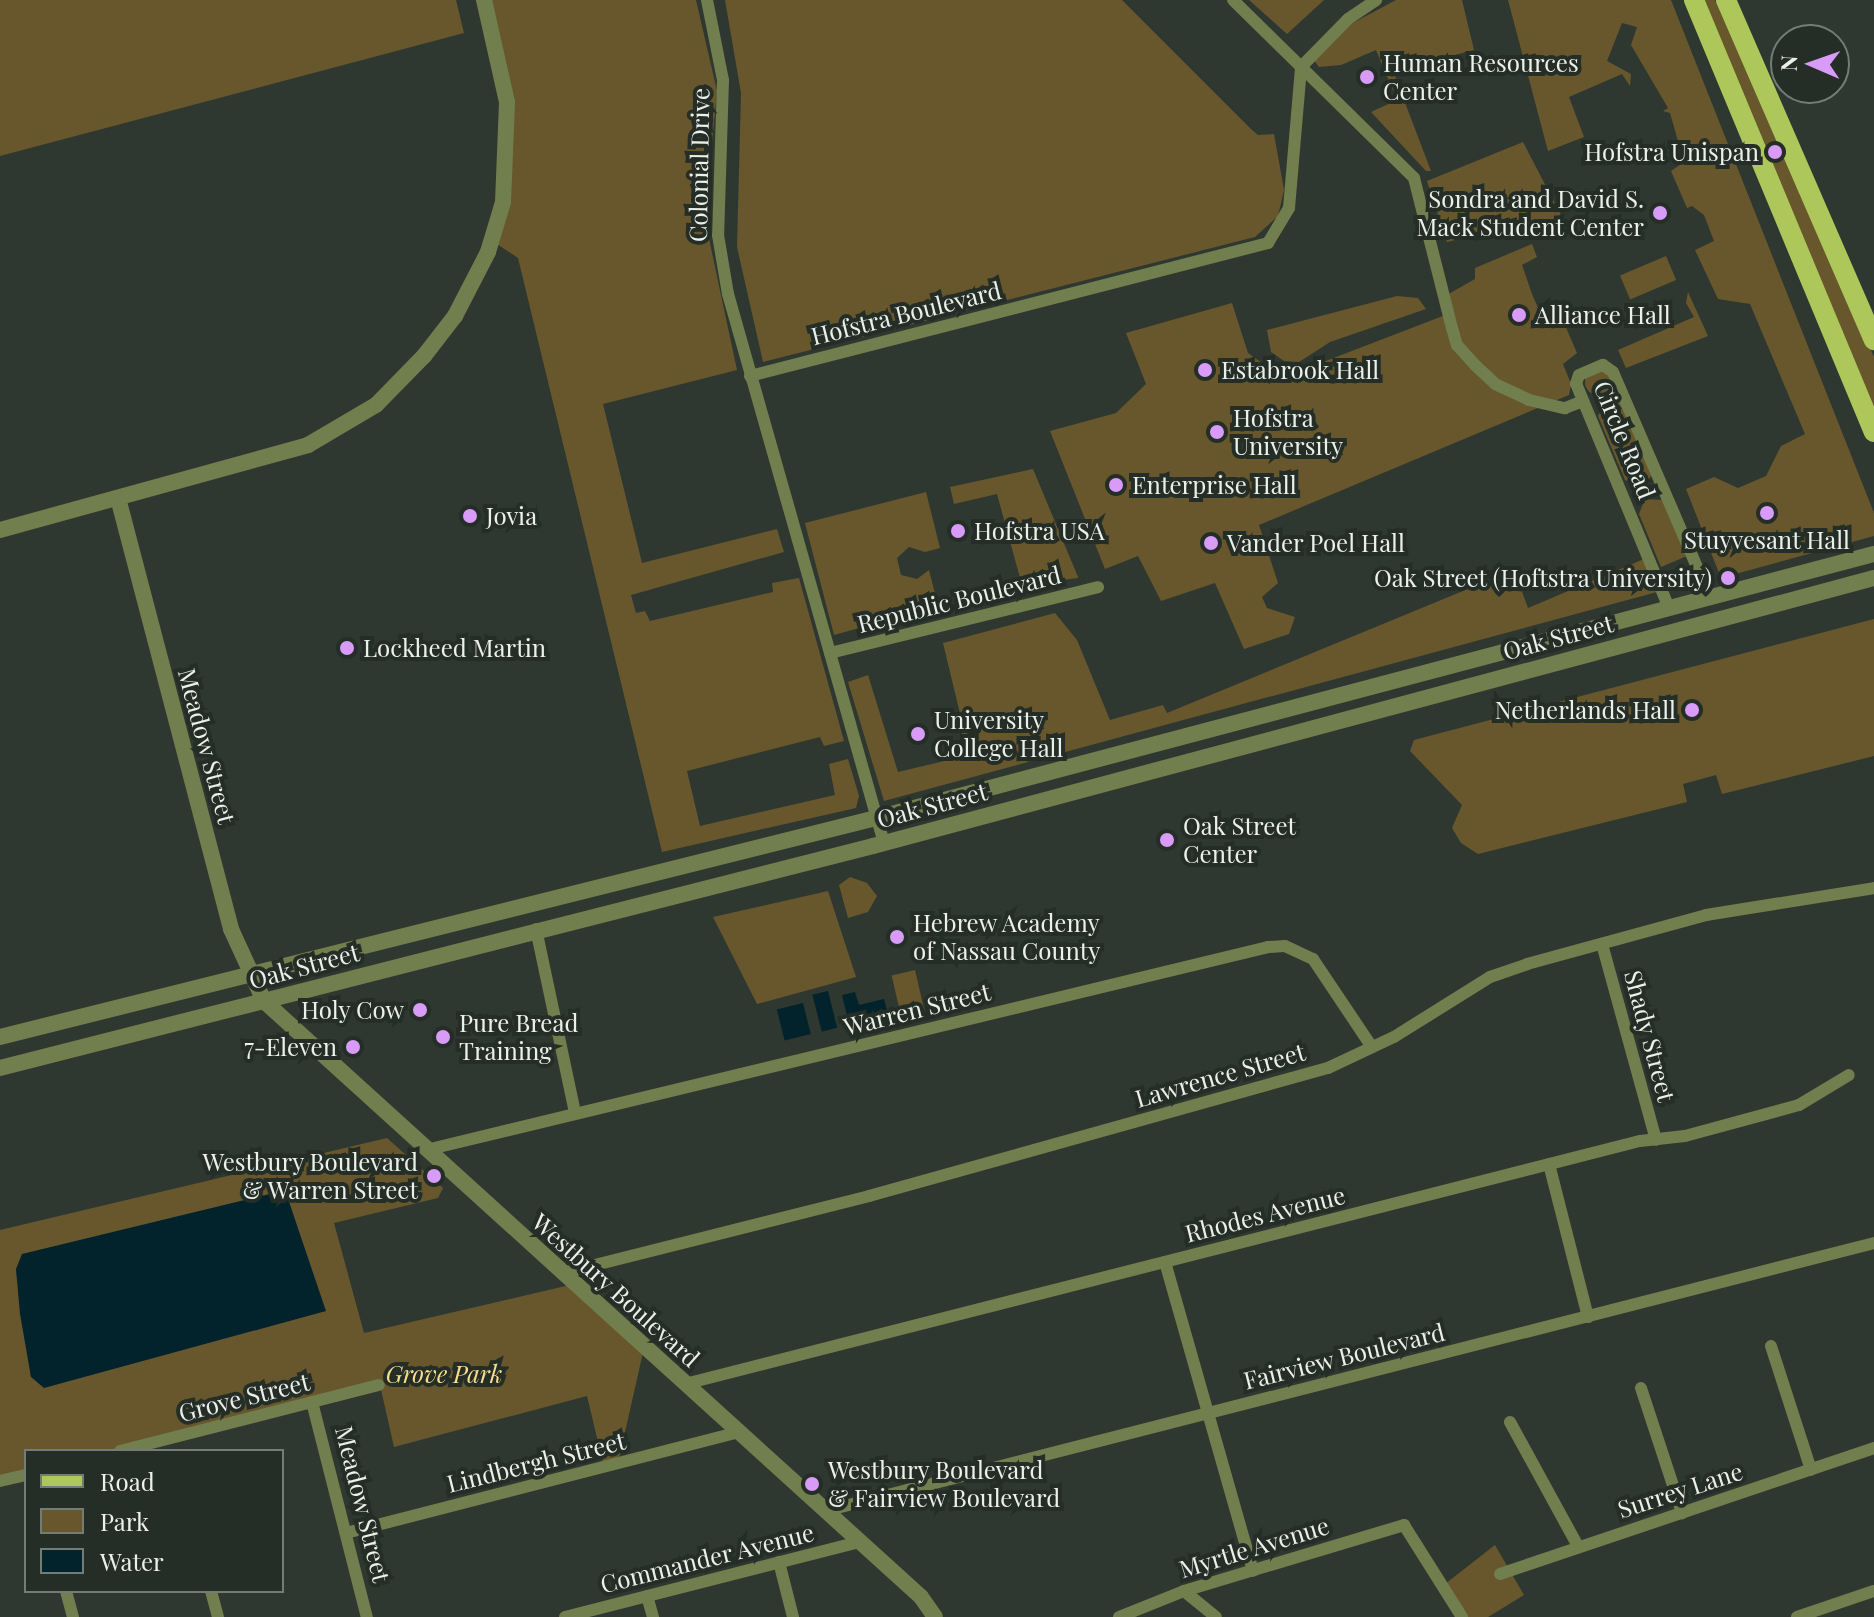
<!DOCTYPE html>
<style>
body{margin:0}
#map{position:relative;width:1874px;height:1617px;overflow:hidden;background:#2e3830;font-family:"Playfair Display",serif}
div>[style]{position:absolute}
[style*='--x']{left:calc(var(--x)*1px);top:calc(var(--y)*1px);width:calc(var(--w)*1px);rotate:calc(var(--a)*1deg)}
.green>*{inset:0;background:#68572d;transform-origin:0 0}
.round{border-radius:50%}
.water>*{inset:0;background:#02232b;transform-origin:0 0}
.minor>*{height:12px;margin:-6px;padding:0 6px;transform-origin:6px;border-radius:6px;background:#717e4d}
.tertiary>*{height:16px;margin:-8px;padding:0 8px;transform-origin:8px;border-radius:8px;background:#717e4d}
.primary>*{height:20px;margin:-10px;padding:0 10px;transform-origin:10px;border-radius:10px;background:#adc75a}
.dots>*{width:22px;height:22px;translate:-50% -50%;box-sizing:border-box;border:4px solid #242e26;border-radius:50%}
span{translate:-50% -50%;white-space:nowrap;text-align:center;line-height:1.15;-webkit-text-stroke:8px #242e26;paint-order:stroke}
.poi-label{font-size:24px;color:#eaf0eb}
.left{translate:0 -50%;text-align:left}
.right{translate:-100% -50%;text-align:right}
.street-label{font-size:24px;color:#eaf0eb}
.park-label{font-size:24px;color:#fcdd8c;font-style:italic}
.legend{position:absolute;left:24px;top:1449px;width:260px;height:144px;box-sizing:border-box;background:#242e26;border:2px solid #737c75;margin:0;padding:10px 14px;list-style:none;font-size:24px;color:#eaf0eb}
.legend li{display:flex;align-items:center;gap:16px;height:40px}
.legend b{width:40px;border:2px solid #737c75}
.north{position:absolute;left:1770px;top:24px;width:80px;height:80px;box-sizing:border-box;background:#242e26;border:2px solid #737c75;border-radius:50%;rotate:272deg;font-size:22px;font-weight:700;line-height:32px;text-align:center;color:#eaf0eb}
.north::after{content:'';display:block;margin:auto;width:28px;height:36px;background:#d89bf8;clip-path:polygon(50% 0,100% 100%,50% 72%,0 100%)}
</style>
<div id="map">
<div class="green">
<div style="clip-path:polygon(0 0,456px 0,464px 33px,0 156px)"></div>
<div style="clip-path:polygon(484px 0,696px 0,717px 91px,711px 153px,692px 159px,737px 370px,603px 404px,642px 563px,777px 529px,784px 552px,631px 595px,636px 613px,645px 611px,650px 621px,773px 592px,772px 583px,799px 578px,844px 741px,824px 746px,820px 737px,687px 771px,700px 826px,835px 795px,829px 764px,848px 759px,859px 796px,856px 808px,662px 852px,518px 258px,491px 240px,509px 135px)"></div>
<div style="clip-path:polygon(725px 0,1122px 0,1251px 129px,1258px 135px,1274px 134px,1284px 190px,1278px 216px,1255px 237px,763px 362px,737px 247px,741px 93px)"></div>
<div style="clip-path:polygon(1249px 0,1324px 0,1287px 34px)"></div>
<div style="clip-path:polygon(1396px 0,1462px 0,1474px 50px,1393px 71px,1431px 171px,1426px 171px,1371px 112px,1397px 100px,1376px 50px,1341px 65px,1319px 67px,1312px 58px,1351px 24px)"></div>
<div style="clip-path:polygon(1508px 0,1671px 0,1874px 513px,1874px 536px,1721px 578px,1686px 489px,1714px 477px,1738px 488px,1766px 476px,1781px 446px,1805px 434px,1750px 304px,1718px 299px,1695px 250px,1714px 241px,1704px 215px,1692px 206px,1687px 208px,1671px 171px,1684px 162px,1670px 113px,1663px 111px,1668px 108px,1631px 45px,1637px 27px,1622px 23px,1607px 61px,1631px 74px,1630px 86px,1622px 74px,1569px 97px,1584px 137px,1548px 151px)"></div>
<div style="clip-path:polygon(1704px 0,1715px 0,1734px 30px,1874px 357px,1874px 410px)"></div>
<div style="clip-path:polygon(1523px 142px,1563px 219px,1519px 237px,1512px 227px,1447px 242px,1427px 181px)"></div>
<div style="clip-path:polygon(1532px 244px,1537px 257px,1522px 265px,1532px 294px,1541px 315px,1558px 309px,1577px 353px,1563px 364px,1571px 384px,1569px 395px,1259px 525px,1278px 583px,1262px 597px,1267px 608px,1295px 617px,1289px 634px,1244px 649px,1215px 583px,1161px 601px,1138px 556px,1105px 569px,1050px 431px,1116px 413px,1146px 384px,1126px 333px,1232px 303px,1248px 353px,1275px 372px,1292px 374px,1448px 314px,1445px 296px,1475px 279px,1475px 268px)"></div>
<div style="left:1666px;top:256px;width:26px;height:50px;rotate:67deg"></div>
<div style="clip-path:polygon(1688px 292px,1708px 336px,1626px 368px,1618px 350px,1694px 317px,1686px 303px)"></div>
<div style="clip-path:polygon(1397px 296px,1418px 298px,1426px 309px,1330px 342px,1299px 362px,1284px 361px,1271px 352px,1267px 330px)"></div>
<div class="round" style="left:1585px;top:369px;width:26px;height:26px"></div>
<div style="clip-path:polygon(1606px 402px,1621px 402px,1652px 475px,1642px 487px,1625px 480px,1598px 416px)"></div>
<div style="clip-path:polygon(1033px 469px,1078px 577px,1078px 578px,1022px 585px,997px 494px,954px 504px,950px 487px)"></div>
<div style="clip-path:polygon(926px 492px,940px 548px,925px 552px,909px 547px,897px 558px,901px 575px,917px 579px,929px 570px,938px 606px,834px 635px,805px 523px)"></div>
<div style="clip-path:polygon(1645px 499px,1662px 500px,1687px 556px,1661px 567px,1639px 514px)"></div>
<div style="clip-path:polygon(1644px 559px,1657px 592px,884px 801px,848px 682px,868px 675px,898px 772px,957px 758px,963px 726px,943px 643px,1055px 613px,1077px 640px,1110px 720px,1163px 705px,1167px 713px,1514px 570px,1528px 608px)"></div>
<div class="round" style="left:1671px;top:567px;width:24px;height:24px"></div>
<div style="clip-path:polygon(1874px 619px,1874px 756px,1722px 794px,1716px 775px,1683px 784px,1687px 802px,1478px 854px,1461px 843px,1452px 828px,1462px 805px,1410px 751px,1414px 740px)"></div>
<div style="clip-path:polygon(850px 877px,867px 883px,877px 896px,868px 912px,848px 918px,839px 885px)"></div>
<div style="clip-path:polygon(828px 891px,856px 977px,757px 1004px,713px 917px)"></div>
<div style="left:915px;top:970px;width:40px;height:24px;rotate:77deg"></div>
<div style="clip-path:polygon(evenodd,387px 1138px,443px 1188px,438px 1198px,334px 1223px,364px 1333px,574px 1284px,644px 1348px,618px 1463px,604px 1467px,587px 1396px,394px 1447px,380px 1385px,120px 1451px,26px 1451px,26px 1475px,0 1481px,0 1230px,387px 1138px,274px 1193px,288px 1199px,325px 1311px,31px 1377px,16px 1269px,274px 1193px)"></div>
<div style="clip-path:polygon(1495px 1545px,1524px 1595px,1488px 1617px,1465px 1617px,1445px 1584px)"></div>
</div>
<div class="water">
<div style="left:828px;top:991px;width:38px;height:16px;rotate:76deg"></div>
<div style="clip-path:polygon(855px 992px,859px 1005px,884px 999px,888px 1014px,849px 1024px,842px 995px)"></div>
<div style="left:803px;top:1003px;width:32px;height:27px;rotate:76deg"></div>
<div style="clip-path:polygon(274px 1193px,288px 1199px,326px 1311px,44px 1388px,31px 1377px,20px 1314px,16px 1269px,22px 1254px)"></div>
</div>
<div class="minor">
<div style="--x:707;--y:0;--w:82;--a:78.7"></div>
<div style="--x:723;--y:80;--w:155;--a:91.8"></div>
<div style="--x:718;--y:235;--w:60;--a:80.4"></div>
<div style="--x:728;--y:294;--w:571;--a:74.14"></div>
<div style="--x:1233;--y:0;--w:254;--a:44.5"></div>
<div style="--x:1414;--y:178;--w:155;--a:75.8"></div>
<div style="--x:1452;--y:328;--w:18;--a:74"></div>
<div style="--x:1457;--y:345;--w:28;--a:48"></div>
<div style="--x:1476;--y:366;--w:26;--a:43"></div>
<div style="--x:1495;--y:384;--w:38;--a:25"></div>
<div style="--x:1529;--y:400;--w:37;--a:13"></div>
<div style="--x:1565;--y:408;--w:19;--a:-21"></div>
<div style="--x:750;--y:376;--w:535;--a:-14.4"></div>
<div style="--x:1268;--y:243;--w:41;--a:-59"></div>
<div style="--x:1289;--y:208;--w:142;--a:-85.1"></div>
<div style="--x:1301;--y:67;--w:67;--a:-45.6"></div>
<div style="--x:1348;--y:19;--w:34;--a:-34"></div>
<div style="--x:1669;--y:608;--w:243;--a:-112.5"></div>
<div style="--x:1576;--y:384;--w:9;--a:-72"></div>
<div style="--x:1579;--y:375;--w:26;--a:-23"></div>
<div style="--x:1603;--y:365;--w:12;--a:35"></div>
<div style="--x:1613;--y:372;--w:245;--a:66.7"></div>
<div style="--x:830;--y:653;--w:276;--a:-13.8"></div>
<div style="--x:536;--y:929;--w:188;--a:78"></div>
<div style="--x:1602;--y:944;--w:203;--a:74.6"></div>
<div style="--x:426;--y:1150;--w:866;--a:-13.55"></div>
<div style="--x:1268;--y:947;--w:17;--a:-3"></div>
<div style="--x:1285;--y:946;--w:31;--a:25"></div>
<div style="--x:1313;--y:959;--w:106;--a:56.2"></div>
<div style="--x:1549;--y:1164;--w:158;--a:75.7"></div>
<div style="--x:1165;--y:1262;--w:321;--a:74.1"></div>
<div style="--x:563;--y:1273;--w:316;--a:-14.1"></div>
<div style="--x:869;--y:1196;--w:477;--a:-15.6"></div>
<div style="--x:1328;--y:1068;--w:73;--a:-25.2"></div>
<div style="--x:1394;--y:1037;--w:113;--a:-32"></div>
<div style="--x:1490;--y:977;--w:39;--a:-19"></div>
<div style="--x:1527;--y:964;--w:186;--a:-15.3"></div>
<div style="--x:1706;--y:915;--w:170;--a:-9.1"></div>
<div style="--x:1771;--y:1346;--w:130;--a:72.1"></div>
<div style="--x:685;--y:1384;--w:985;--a:-14.28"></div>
<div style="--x:1640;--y:1141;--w:45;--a:-6.3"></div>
<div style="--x:1685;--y:1136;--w:118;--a:-15.2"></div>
<div style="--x:1799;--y:1105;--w:58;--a:-31"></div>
<div style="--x:1641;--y:1388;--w:132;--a:71.8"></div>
<div style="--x:312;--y:1402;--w:222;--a:75.7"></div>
<div style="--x:1510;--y:1422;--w:141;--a:61.3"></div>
<div style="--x:120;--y:1451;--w:267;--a:-14.3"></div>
<div style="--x:0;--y:1481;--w:27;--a:-13"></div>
<div style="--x:825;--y:1511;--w:1083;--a:-14.33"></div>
<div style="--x:346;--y:1533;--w:405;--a:-14.4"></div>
<div style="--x:779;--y:1562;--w:57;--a:75.7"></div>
<div style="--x:1500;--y:1574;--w:395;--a:-18.6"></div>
<div style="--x:66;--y:1591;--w:27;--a:75"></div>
<div style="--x:211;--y:1591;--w:27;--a:75"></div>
<div style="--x:1184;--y:1591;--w:41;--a:39.1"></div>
<div style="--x:647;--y:1596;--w:22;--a:74"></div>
<div style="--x:565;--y:1617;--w:303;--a:-14.3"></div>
<div style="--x:1119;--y:1617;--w:70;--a:-21.8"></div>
<div style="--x:1184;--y:1591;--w:230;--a:-16.7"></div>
<div style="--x:1404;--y:1525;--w:109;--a:57.8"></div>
<div style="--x:1797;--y:1617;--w:81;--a:-18.7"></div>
</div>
<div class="tertiary">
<div style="--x:118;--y:498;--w:446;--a:75.3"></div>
<div style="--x:231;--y:929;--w:79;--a:65.4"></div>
<div style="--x:264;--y:1001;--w:887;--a:42.21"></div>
<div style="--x:921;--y:1597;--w:24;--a:55"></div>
<div style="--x:0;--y:530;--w:320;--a:-15.4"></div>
<div style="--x:308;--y:445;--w:79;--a:-30.5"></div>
<div style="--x:376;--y:405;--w:69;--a:-45.6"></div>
<div style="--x:424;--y:356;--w:51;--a:-52.2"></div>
<div style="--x:455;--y:316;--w:72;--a:-62.7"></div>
<div style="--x:488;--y:252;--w:52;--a:-73.3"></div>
<div style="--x:503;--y:202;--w:100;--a:-87.7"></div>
<div style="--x:507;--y:102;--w:105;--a:-102.7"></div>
<div style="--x:0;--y:1037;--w:903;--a:-14.04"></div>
<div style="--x:876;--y:818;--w:1032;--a:-14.82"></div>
<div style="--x:0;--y:1068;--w:901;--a:-14.27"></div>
<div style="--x:873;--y:846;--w:1036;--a:-14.99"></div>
</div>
<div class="primary">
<div style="--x:1694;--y:0;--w:468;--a:67.4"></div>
<div style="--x:1726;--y:0;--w:371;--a:66.5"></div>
</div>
<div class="dots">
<div style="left:1367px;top:77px;background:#d89bf8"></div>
<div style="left:1775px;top:152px;background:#d89bf8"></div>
<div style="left:1660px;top:213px;background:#d89bf8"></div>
<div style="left:1519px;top:315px;background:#d89bf8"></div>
<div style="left:1205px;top:370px;background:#d89bf8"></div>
<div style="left:1217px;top:432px;background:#d89bf8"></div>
<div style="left:1116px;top:485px;background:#d89bf8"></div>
<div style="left:1767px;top:513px;background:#d89bf8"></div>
<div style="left:470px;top:516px;background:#d89bf8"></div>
<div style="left:958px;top:531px;background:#d89bf8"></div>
<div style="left:1211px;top:543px;background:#d89bf8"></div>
<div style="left:1728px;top:578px;background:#d89bf8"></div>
<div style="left:347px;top:648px;background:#d89bf8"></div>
<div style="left:1692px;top:710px;background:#d89bf8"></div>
<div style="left:918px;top:734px;background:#d89bf8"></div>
<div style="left:1167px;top:840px;background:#d89bf8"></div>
<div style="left:897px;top:937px;background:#d89bf8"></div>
<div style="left:420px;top:1010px;background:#d89bf8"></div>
<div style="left:443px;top:1037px;background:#d89bf8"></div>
<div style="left:353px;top:1047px;background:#d89bf8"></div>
<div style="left:434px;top:1176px;background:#d89bf8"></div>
<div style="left:812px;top:1484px;background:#d89bf8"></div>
</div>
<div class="poi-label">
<span class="left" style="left:1383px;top:77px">Human Resources<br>Center</span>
<span class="right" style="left:1759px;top:152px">Hofstra Unispan</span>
<span class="right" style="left:1644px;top:213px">Sondra and David S.<br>Mack Student Center</span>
<span class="left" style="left:1535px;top:315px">Alliance Hall</span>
<span class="left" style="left:1221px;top:370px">Estabrook Hall</span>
<span class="left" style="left:1233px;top:432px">Hofstra<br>University</span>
<span class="left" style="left:1132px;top:485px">Enterprise Hall</span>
<span class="left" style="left:486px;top:516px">Jovia</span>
<span class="left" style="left:974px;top:531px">Hofstra USA</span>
<span style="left:1767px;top:540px">Stuyvesant Hall</span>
<span class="left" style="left:1227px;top:543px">Vander Poel Hall</span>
<span class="right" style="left:1712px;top:578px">Oak Street (Hoftstra University)</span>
<span class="left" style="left:363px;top:648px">Lockheed Martin</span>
<span class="right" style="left:1676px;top:710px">Netherlands Hall</span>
<span class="left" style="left:934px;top:734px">University<br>College Hall</span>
<span class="left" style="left:1183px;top:840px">Oak Street<br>Center</span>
<span class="left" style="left:913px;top:937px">Hebrew Academy<br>of Nassau County</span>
<span class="right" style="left:404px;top:1010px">Holy Cow</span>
<span class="left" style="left:459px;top:1037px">Pure Bread<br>Training</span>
<span class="right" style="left:337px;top:1047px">7-Eleven</span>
<span class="right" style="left:418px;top:1176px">Westbury Boulevard<br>&amp; Warren Street</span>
<span class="left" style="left:828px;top:1484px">Westbury Boulevard<br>&amp; Fairview Boulevard</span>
</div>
<div class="street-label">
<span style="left:699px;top:165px;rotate:-89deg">Colonial Drive</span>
<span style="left:906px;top:313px;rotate:-14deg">Hofstra Boulevard</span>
<span style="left:1625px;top:440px;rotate:68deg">Circle Road</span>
<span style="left:959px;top:599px;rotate:-14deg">Republic Boulevard</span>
<span style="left:1558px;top:637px;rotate:-15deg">Oak Street</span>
<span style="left:207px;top:746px;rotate:75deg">Meadow Street</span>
<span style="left:932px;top:805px;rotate:-15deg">Oak Street</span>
<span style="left:304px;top:966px;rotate:-15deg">Oak Street</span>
<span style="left:917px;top:1009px;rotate:-14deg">Warren Street</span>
<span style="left:1650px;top:1036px;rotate:75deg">Shady Street</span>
<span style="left:1220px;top:1075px;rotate:-16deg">Lawrence Street</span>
<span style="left:1265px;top:1214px;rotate:-14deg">Rhodes Avenue</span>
<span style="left:616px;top:1290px;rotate:42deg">Westbury Boulevard</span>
<span style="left:1344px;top:1356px;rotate:-14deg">Fairview Boulevard</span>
<span style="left:244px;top:1397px;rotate:-14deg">Grove Street</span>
<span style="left:536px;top:1462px;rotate:-14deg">Lindbergh Street</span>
<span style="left:1680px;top:1490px;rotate:-18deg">Surrey Lane</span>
<span style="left:363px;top:1504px;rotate:76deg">Meadow Street</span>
<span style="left:1254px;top:1547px;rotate:-17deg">Myrtle Avenue</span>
<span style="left:707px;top:1558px;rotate:-14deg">Commander Avenue</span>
</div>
<div class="park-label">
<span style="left:444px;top:1374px">Grove Park</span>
</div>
<ul class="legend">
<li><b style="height:10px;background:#adc75a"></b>Road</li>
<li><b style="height:22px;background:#68572d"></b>Park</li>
<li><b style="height:22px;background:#02232b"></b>Water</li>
</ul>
<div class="north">N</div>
</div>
